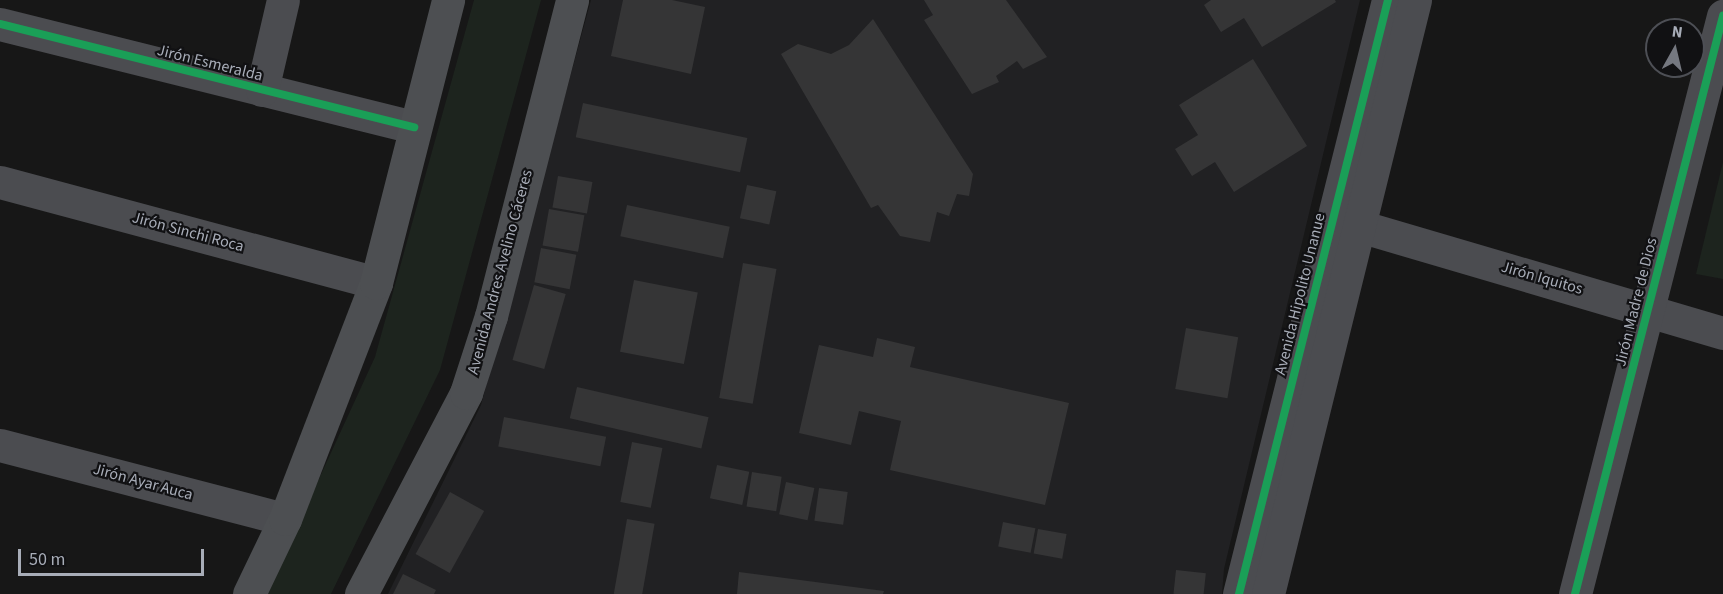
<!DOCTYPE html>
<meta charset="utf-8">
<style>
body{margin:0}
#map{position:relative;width:1723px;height:594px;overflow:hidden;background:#171717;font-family:"Source Sans 3",sans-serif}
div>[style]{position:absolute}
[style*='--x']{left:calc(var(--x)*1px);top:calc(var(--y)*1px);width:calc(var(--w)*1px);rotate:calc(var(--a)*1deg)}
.built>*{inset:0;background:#212123}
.green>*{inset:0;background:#1d241e}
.building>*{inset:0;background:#353536;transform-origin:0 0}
.minor>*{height:33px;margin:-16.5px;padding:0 16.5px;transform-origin:16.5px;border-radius:16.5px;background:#4b4c50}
.major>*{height:33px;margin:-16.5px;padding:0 16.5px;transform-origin:16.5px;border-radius:16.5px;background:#4d4f52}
.cycleway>*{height:8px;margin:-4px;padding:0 4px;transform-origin:4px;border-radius:4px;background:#1a9f57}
span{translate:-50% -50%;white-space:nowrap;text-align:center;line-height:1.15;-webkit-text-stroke:4.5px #111113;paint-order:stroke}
.street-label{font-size:16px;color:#a8adb8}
.north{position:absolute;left:1645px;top:18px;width:60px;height:60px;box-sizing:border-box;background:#111113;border:2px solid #4d4f55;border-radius:50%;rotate:8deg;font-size:16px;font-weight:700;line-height:24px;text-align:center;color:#a8adb8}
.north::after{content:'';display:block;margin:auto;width:21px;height:27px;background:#757880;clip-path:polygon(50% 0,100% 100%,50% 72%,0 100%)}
.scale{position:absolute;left:18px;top:549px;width:186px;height:27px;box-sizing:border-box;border:3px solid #a8adb8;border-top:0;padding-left:8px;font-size:18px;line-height:21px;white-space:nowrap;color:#a8adb8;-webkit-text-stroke:4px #111113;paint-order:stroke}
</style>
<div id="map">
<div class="built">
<div style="clip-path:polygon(591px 0,1360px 0,1224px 569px,1222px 594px,388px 594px,481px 405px)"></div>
</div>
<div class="green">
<div style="clip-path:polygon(474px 0,541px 0,440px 370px,331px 594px,266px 594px,375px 357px)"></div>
<div style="clip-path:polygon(1723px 162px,1723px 279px,1696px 274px)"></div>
</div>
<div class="building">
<div style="clip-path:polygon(623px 0,672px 0,705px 7px,691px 74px,611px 56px)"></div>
<div style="clip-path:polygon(924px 0,1006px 0,1047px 57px,1023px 69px,1017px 61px,996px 76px,999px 82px,972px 94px,924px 20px,933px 15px)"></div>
<div style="clip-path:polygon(1211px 0,1335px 0,1336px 2px,1262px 47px,1244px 18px,1221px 32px,1204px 5px)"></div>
<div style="clip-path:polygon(873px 19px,973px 174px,969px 196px,957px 194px,949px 216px,937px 212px,930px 242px,900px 236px,878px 205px,871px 208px,781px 54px,798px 44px,831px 54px,849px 45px)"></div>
<div style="clip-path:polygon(1253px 59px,1307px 146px,1234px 192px,1215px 162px,1192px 176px,1175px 149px,1198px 135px,1179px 105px)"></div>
<div style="left:583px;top:103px;width:168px;height:35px;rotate:12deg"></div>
<div style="left:558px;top:176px;width:35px;height:32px;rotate:10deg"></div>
<div style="left:747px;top:185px;width:30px;height:34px;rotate:12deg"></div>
<div style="left:627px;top:205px;width:105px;height:32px;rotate:12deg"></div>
<div style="left:549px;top:209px;width:36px;height:37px;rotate:10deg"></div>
<div style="left:541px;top:248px;width:36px;height:35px;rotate:11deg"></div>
<div style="left:743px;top:263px;width:34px;height:137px;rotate:10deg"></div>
<div style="left:634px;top:280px;width:65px;height:73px;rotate:11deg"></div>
<div style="left:534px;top:285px;width:33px;height:78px;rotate:16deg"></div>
<div style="left:1186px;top:328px;width:53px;height:62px;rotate:10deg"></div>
<div style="clip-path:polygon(877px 338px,915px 347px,910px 367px,1069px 403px,1045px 505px,890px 470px,901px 421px,859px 411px,851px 445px,799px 433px,819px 345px,873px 357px)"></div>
<div style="left:577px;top:387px;width:135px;height:32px;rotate:13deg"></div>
<div style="left:504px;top:417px;width:104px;height:30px;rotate:11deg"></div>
<div style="left:632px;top:442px;width:31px;height:61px;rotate:11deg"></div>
<div style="left:717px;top:465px;width:33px;height:34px;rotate:12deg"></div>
<div style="left:752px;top:472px;width:30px;height:35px;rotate:9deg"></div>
<div style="left:786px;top:482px;width:29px;height:33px;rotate:12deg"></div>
<div style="left:819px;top:488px;width:29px;height:33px;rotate:8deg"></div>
<div style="left:450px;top:492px;width:39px;height:71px;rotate:29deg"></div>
<div style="left:627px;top:519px;width:28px;height:76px;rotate:10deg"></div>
<div style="left:1003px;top:522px;width:33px;height:25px;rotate:11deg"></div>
<div style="left:1038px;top:529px;width:29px;height:25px;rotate:10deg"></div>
<div style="left:1176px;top:570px;width:30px;height:24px;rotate:6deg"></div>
<div style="clip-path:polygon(739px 572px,884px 591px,883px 594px,737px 594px)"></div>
<div style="clip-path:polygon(403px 574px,436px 590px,434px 594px,393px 594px)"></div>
</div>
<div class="minor">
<div style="--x:0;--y:24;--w:427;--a:14"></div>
<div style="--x:262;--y:90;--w:92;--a:-76.9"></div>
<div style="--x:0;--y:182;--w:389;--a:15"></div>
<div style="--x:1339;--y:220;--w:400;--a:16.4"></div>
<div style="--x:0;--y:445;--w:294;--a:14.6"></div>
<div style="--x:1239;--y:594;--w:612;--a:-75.92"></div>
<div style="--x:1268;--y:594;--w:612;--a:-76.1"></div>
<div style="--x:1575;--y:594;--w:597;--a:-75.64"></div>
</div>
<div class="major">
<div style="--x:249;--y:594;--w:83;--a:-64.4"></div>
<div style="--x:285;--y:519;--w:253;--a:-68.9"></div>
<div style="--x:376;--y:283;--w:292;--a:-75.7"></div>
<div style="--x:361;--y:594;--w:227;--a:-62.4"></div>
<div style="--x:466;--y:393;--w:81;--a:-72"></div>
<div style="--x:491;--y:316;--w:326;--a:-75.6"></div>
</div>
<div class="cycleway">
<div style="--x:0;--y:24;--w:427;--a:14"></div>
<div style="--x:1239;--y:594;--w:612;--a:-75.92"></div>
<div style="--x:1575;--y:594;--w:597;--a:-75.64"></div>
</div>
<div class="street-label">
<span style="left:210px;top:63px;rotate:14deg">Jirón Esmeralda</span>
<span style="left:188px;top:232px;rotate:15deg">Jirón Sinchi Roca</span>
<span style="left:500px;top:272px;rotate:-75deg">Avenida Andres Avelino Cáceres</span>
<span style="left:1542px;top:278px;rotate:16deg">Jirón Iquitos</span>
<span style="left:1300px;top:294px;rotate:-76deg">Avenida Hipolito Unanue</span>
<span style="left:1636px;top:302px;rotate:-76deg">Jirón Madre de Dios</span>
<span style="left:143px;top:482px;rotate:15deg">Jirón Ayar Auca</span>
</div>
<div class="north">N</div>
<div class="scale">50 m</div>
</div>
